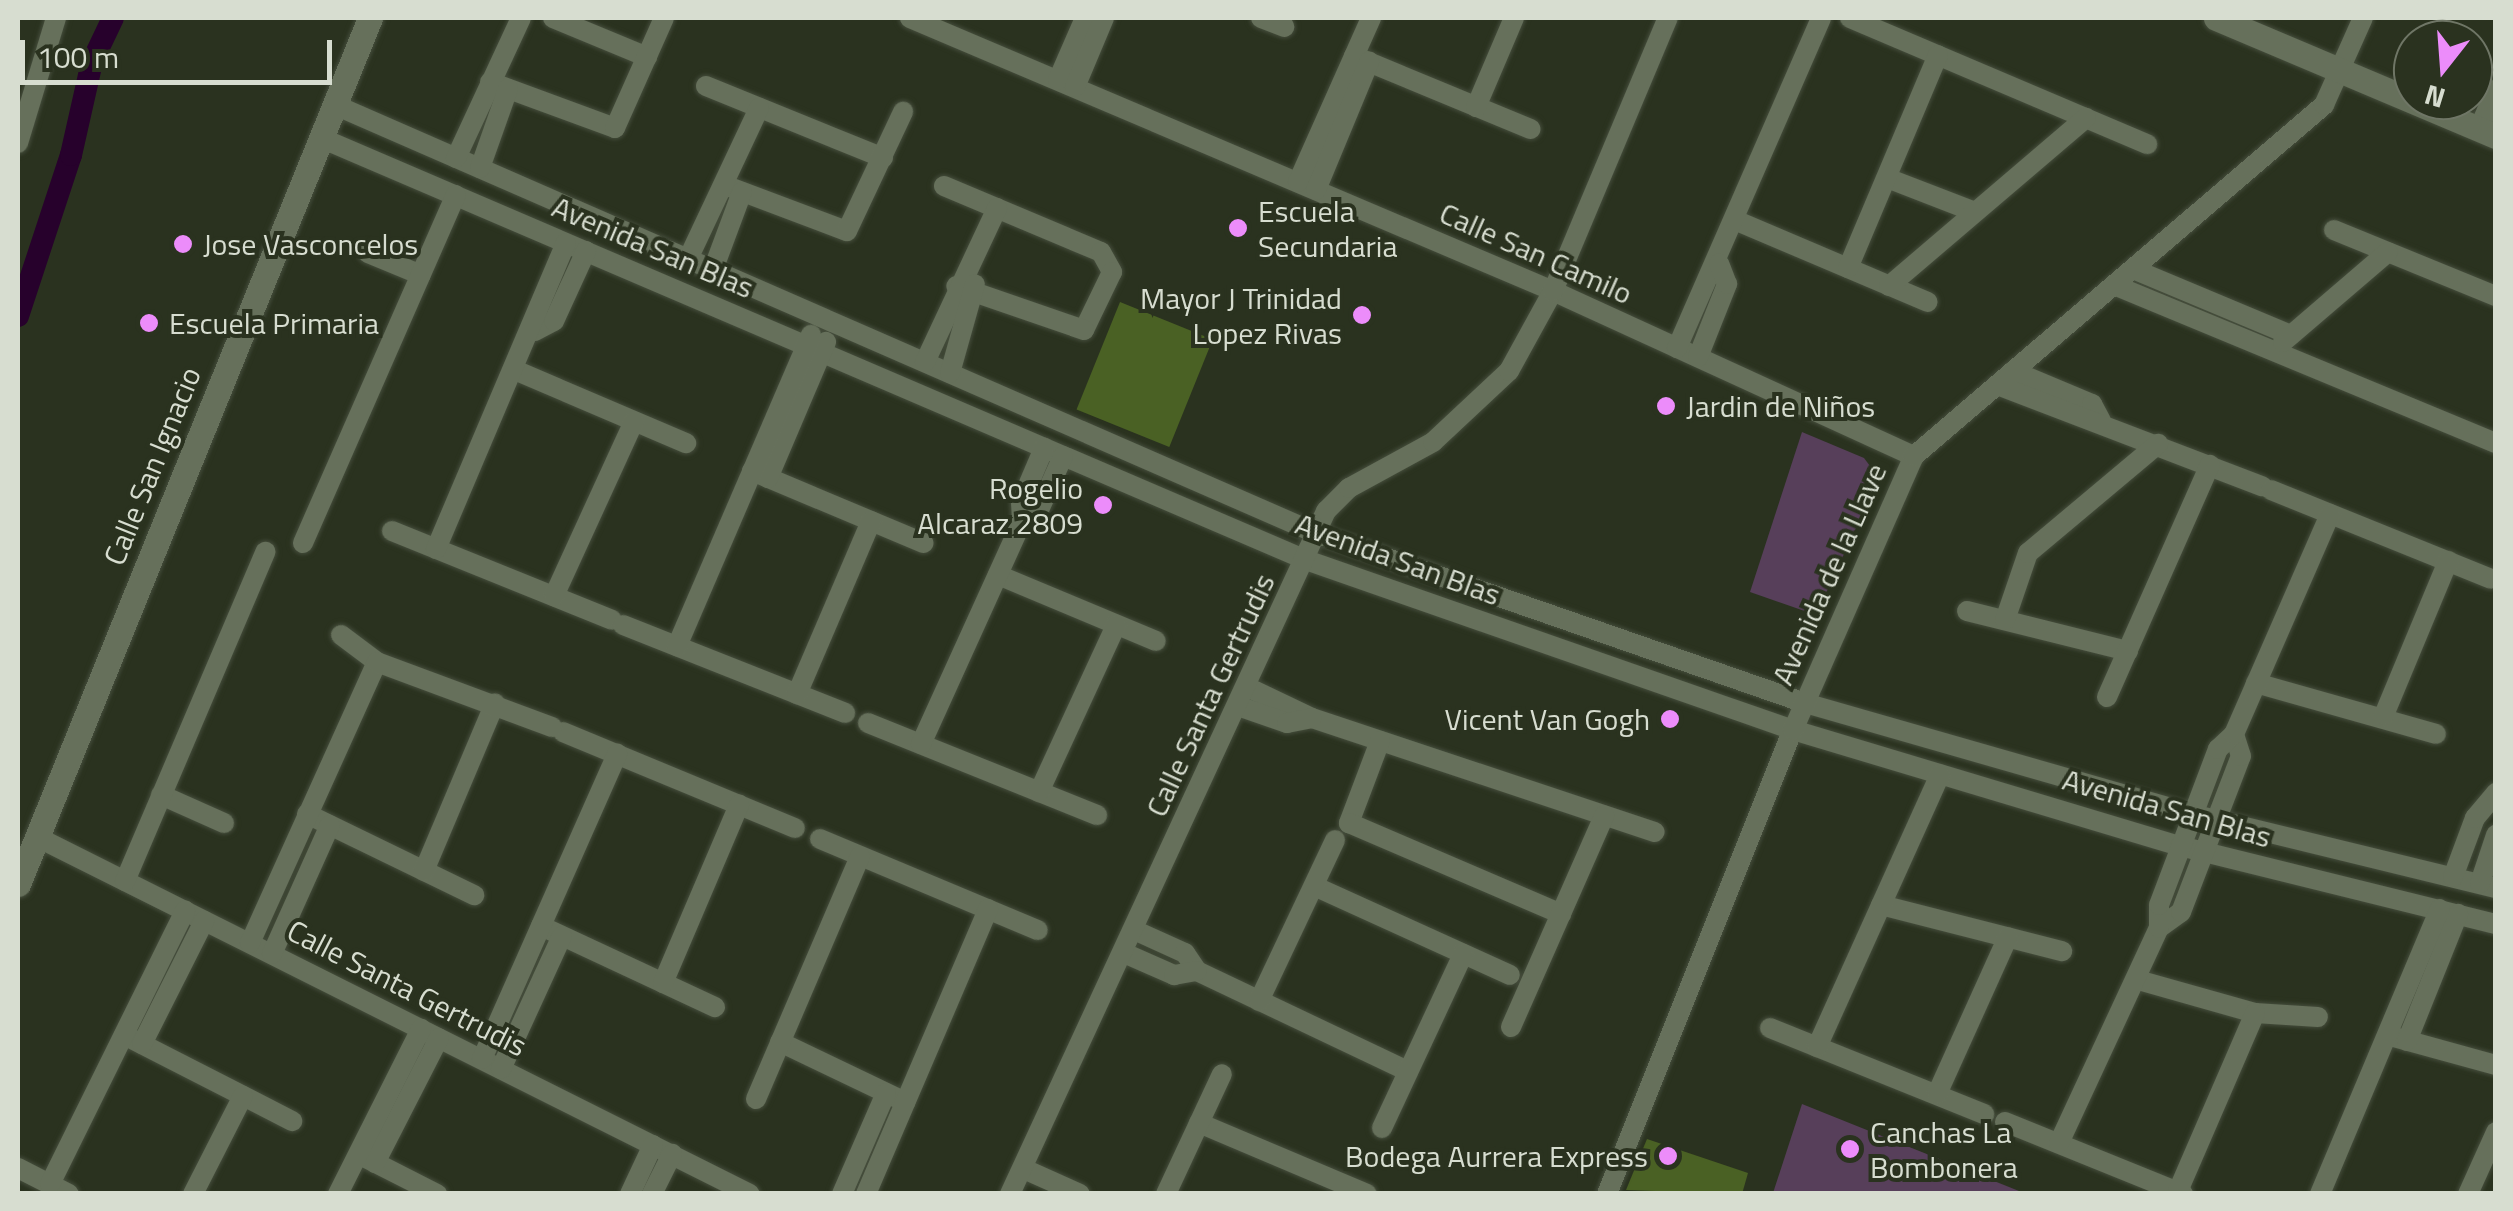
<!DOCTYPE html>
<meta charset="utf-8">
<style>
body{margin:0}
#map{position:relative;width:2513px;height:1211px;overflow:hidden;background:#2a321f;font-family:"Titillium Web",sans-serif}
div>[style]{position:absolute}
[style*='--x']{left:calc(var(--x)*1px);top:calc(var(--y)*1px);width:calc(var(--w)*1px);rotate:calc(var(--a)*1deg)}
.green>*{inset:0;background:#573f5a}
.canal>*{height:22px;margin:-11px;padding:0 11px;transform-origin:11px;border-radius:11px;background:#27012c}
.building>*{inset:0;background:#4a6124;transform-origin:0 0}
.roads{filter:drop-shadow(0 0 2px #454d3c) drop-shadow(0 0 2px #454d3c)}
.street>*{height:20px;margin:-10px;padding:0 10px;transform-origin:10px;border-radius:10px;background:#66705b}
.secondary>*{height:25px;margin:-12.5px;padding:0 12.5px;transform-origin:12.5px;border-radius:12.5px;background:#66705b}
.dots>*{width:28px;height:28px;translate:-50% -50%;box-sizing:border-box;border:5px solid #2a321f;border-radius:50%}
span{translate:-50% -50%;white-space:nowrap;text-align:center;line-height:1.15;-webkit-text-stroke:8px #2a321f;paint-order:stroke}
.poi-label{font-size:30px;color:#d7ddd0}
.left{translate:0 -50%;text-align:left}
.right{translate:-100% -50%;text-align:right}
.street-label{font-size:30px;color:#d7ddd0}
.frame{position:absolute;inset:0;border:20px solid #d7ddd0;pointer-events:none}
.north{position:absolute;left:2393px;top:20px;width:100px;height:100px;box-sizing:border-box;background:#2a321f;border:2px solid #6f7666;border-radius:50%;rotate:197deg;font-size:28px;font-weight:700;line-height:40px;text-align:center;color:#d7ddd0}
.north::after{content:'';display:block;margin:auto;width:35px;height:45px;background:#ec8cfa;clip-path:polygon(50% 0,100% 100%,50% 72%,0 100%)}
.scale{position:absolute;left:20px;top:40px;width:312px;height:45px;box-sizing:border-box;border:5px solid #d7ddd0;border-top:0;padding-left:12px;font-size:30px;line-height:35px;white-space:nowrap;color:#d7ddd0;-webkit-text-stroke:8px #2a321f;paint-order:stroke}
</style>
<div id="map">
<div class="green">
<div style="clip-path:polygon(1802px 432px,1864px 458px,1879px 478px,1816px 615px,1750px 592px)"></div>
<div style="clip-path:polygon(1802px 1104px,2024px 1193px,1773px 1193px)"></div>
</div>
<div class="canal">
<div style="--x:18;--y:316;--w:169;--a:-71.8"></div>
<div style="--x:71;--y:155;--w:95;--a:-77.3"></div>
<div style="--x:92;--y:62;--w:49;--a:-64.5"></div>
</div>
<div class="building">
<div style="left:1120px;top:302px;width:100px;height:116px;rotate:22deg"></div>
<div style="clip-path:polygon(1647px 1139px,1748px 1173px,1742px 1194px,1626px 1190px)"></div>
</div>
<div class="roads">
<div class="street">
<div style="--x:553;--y:18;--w:102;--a:22.5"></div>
<div style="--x:910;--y:18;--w:699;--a:23"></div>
<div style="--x:1553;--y:291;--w:397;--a:24.6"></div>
<div style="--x:1261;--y:18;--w:25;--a:21"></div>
<div style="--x:1850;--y:18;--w:323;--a:23"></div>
<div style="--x:1354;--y:56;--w:191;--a:22.5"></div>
<div style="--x:1058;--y:80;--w:68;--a:-66.5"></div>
<div style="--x:490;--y:82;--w:133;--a:20.2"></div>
<div style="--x:615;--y:128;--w:120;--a:-66"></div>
<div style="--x:706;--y:86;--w:191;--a:22.1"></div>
<div style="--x:1075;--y:87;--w:75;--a:-67.2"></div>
<div style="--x:335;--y:105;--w:1073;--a:23.58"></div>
<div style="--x:1318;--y:534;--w:515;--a:19.14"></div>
<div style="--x:1805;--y:703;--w:403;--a:16"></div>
<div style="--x:2192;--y:814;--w:313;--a:13.7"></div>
<div style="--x:1476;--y:107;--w:97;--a:-66.9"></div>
<div style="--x:2479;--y:129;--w:43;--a:-67"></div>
<div style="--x:321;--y:138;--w:1072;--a:23.19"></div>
<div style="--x:1306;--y:560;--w:516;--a:19.24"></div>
<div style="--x:1793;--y:730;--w:404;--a:16.7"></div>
<div style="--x:2180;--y:846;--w:325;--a:13.9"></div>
<div style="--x:18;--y:143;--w:131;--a:-73.1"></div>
<div style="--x:456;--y:158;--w:154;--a:-65.1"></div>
<div style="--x:480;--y:168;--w:84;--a:-70.5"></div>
<div style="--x:1887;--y:178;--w:94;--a:21.1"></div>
<div style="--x:1298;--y:182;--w:180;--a:-66"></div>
<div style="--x:727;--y:186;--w:128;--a:20.6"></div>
<div style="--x:847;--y:231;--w:132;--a:-64.8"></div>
<div style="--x:944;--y:186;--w:170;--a:22.8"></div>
<div style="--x:1101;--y:252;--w:23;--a:61"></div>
<div style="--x:1112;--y:272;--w:64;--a:115.8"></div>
<div style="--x:1084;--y:330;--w:135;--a:-161"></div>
<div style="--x:1316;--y:190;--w:139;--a:-67.5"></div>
<div style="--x:1737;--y:221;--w:207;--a:23"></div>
<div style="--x:2334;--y:230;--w:175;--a:22.2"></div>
<div style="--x:368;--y:253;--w:57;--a:22.5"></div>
<div style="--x:688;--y:259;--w:167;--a:-64.8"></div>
<div style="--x:1848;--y:268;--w:231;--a:-67.1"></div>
<div style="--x:2133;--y:269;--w:171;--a:22.7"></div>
<div style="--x:713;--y:270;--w:83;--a:-69.6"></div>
<div style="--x:2114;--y:285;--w:413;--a:22.5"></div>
<div style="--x:1889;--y:286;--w:259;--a:-40.5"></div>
<div style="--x:535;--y:331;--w:21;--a:-28"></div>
<div style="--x:554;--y:321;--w:77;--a:-65.4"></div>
<div style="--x:2283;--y:342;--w:138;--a:-40.6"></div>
<div style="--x:1677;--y:348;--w:360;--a:-66.4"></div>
<div style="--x:1698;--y:357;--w:79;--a:-68.3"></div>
<div style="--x:1727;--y:284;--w:22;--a:-111"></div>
<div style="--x:925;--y:362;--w:170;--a:-64.9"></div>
<div style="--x:517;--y:371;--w:184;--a:23.1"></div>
<div style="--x:2013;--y:371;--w:86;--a:22.7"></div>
<div style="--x:2092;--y:404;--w:19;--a:62"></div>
<div style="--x:950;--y:373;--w:92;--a:-74.3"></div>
<div style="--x:1997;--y:385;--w:284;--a:20.9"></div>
<div style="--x:752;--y:471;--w:186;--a:22.8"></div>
<div style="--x:768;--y:478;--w:148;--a:-66.9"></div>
<div style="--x:2271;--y:490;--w:237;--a:22"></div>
<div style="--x:1022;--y:521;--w:20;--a:-33"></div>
<div style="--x:1039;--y:510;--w:59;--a:-66"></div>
<div style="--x:392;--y:531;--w:237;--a:22"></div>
<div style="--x:303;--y:543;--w:380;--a:-66.3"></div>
<div style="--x:436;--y:549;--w:332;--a:-67"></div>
<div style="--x:998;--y:575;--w:171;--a:22.7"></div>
<div style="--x:554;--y:596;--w:192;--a:-65.4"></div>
<div style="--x:1967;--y:611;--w:166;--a:14"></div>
<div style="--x:2005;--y:620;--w:71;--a:-71.1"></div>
<div style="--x:2028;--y:553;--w:170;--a:-40"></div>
<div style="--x:623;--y:625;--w:239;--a:21.6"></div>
<div style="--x:341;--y:635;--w:45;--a:36.9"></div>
<div style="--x:677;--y:646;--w:339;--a:-66.7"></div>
<div style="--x:2256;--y:683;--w:187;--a:15.8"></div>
<div style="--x:1247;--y:687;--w:72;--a:25.5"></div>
<div style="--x:1312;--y:718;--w:361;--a:18.4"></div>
<div style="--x:797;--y:694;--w:188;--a:-66.8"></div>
<div style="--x:2107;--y:697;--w:254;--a:-66.1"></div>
<div style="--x:1238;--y:706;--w:52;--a:19.1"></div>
<div style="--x:1287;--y:723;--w:25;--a:-11"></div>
<div style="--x:2384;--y:715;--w:167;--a:-67.4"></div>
<div style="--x:868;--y:723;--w:247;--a:21.9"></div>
<div style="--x:563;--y:732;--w:251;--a:22.5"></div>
<div style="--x:1380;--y:741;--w:88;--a:110.7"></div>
<div style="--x:1349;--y:823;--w:231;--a:23.2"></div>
<div style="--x:921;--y:744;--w:245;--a:-65.6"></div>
<div style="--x:1022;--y:521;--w:19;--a:-93"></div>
<div style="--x:1021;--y:502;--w:59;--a:-66.9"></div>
<div style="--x:1039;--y:792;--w:184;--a:-65.2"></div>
<div style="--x:161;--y:795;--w:69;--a:24"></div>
<div style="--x:307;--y:814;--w:186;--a:25.9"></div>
<div style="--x:37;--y:837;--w:797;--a:26.6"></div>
<div style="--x:820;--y:839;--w:236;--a:22.7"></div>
<div style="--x:424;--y:871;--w:182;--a:-67.1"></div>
<div style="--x:2453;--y:877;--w:63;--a:-69.6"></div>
<div style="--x:2475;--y:818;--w:33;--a:-50"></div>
<div style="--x:125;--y:881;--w:358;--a:-66.9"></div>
<div style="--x:2480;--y:883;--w:51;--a:-71.6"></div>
<div style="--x:1314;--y:886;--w:215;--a:24.4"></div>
<div style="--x:1881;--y:905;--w:187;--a:14.3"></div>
<div style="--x:541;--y:926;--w:192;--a:25"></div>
<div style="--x:2159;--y:928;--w:27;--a:-36"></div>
<div style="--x:2181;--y:912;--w:167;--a:-69"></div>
<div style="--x:2241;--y:756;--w:23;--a:-108"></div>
<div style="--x:1134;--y:930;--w:56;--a:24.3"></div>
<div style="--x:1185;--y:953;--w:22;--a:56"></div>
<div style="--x:1197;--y:971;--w:233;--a:25.4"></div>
<div style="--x:250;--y:943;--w:308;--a:-65.7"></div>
<div style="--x:377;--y:662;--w:187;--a:20.4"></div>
<div style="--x:1124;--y:953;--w:55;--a:23.7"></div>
<div style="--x:1174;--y:975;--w:23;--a:-10"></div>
<div style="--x:272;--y:954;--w:141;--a:-65.8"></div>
<div style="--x:2138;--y:980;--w:122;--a:15.8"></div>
<div style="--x:2255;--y:1013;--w:63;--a:3.6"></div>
<div style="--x:663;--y:983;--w:194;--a:-66.9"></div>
<div style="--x:1259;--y:1001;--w:178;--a:-64.7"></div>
<div style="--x:1511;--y:1027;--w:231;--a:-66.2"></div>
<div style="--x:1770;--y:1028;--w:231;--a:21.9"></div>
<div style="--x:124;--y:1035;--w:189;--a:27.1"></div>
<div style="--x:2394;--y:1037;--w:106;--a:15.4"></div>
<div style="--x:2407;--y:1041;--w:137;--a:-68.1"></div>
<div style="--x:780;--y:1042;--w:139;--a:25.6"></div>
<div style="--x:142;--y:1044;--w:138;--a:-63.2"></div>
<div style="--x:1817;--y:1047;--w:299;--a:-65.7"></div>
<div style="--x:482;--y:1059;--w:334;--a:-66.1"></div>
<div style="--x:501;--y:1069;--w:146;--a:-65.4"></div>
<div style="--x:1937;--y:1094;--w:172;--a:-65.7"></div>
<div style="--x:756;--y:1099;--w:264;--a:-66.8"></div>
<div style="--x:2005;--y:1122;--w:192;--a:22"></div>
<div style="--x:1199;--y:1123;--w:182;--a:22.9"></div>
<div style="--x:1382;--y:1128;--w:192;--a:-65"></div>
<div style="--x:2059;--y:1143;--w:237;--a:-65.1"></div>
<div style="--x:2159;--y:928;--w:23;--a:-90"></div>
<div style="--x:2159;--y:905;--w:167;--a:-69.3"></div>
<div style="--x:2218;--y:749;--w:22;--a:-43"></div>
<div style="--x:2234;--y:734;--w:240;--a:-66.4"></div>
<div style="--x:364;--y:1157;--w:82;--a:26.9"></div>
<div style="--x:375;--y:1163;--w:140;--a:-62.9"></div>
<div style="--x:18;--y:1168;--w:57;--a:27"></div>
<div style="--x:1024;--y:1169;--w:61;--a:24.1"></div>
<div style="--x:50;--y:1184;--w:305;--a:-63.7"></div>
<div style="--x:2178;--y:1191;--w:194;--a:-66.6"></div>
<div style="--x:193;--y:1194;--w:110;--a:-63"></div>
<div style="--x:338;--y:1194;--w:185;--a:-63.3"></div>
<div style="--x:630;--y:1194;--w:54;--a:-64.9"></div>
<div style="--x:652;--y:1194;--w:45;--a:-63.4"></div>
<div style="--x:842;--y:1194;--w:110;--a:-66.5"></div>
<div style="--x:866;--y:1194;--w:310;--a:-66.8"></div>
<div style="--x:1010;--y:1194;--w:753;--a:-65.17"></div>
<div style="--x:1326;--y:511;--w:33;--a:-45"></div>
<div style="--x:1349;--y:488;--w:96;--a:-28.7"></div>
<div style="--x:1433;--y:442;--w:104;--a:-43.1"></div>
<div style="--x:1509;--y:371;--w:91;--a:-61.2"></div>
<div style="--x:1553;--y:291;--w:296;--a:-67.2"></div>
<div style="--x:1166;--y:1194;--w:132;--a:-65"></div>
<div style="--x:1607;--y:1194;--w:500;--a:-68.2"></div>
<div style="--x:1793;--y:730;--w:300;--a:-66.2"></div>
<div style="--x:1914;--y:456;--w:540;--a:-40.57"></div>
<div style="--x:2324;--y:105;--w:95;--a:-65.9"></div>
<div style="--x:2320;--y:1194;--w:309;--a:-67.2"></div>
<div style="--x:2468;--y:1194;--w:68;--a:-65.7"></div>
</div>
<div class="secondary">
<div style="--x:2216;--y:18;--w:304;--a:22.9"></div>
<div style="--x:18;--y:884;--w:935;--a:-67.88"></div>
</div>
</div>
<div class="dots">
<div style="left:1238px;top:228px;background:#ec8cfa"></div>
<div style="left:183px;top:244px;background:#ec8cfa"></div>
<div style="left:1362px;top:315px;background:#ec8cfa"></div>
<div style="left:149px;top:323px;background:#ec8cfa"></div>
<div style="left:1666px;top:406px;background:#ec8cfa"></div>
<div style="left:1103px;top:505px;background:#ec8cfa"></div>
<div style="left:1670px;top:719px;background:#ec8cfa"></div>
<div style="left:1850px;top:1149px;background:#ec8cfa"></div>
<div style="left:1668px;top:1156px;background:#ec8cfa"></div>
</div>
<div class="poi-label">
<span class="left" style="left:1258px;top:228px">Escuela<br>Secundaria</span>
<span class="left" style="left:203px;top:244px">Jose Vasconcelos</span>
<span class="right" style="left:1342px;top:315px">Mayor J Trinidad<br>Lopez Rivas</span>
<span class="left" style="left:169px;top:323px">Escuela Primaria</span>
<span class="left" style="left:1686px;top:406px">Jardin de Niños</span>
<span class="right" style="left:1083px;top:505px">Rogelio<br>Alcaraz 2809</span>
<span class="right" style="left:1650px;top:719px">Vicent Van Gogh</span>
<span class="left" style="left:1870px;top:1149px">Canchas La<br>Bombonera</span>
<span class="right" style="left:1648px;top:1156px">Bodega Aurrera Express</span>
</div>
<div class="street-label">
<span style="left:653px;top:247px;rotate:23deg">Avenida San Blas</span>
<span style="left:1536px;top:253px;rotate:24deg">Calle San Camilo</span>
<span style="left:152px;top:466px;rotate:-68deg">Calle San Ignacio</span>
<span style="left:1398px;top:559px;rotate:20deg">Avenida San Blas</span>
<span style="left:1829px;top:574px;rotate:-66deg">Avenida de la Llave</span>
<span style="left:1210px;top:695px;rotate:-65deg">Calle Santa Gertrudis</span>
<span style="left:2167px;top:808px;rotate:16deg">Avenida San Blas</span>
<span style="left:407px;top:988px;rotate:27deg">Calle Santa Gertrudis</span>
</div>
<div class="frame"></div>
<div class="north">N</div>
<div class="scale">100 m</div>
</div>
